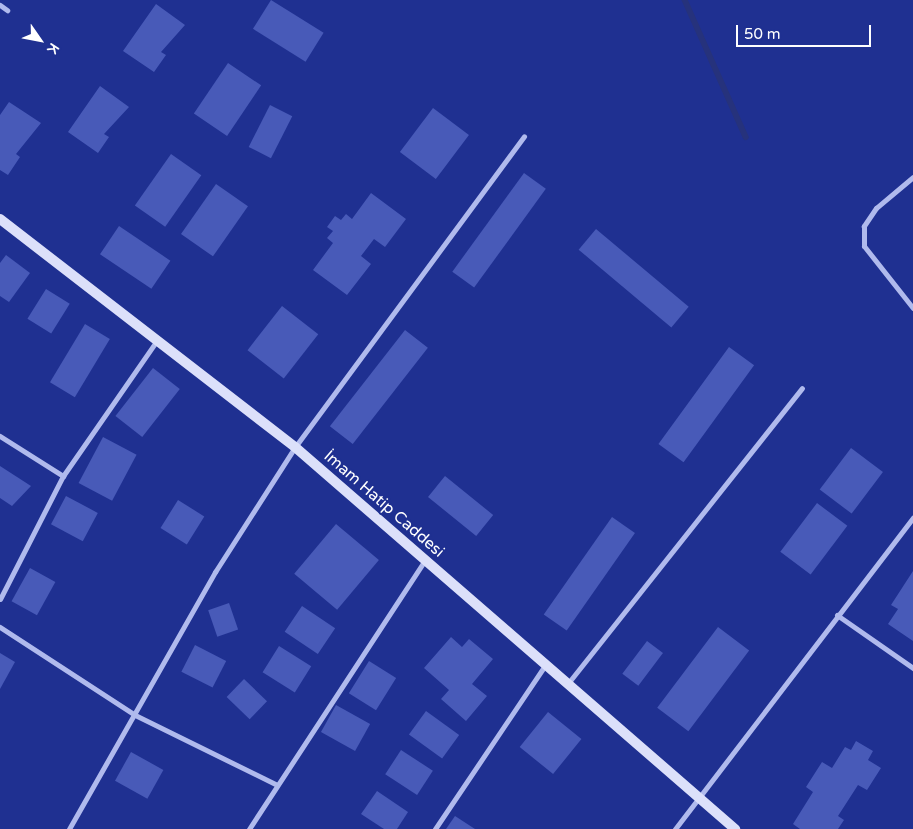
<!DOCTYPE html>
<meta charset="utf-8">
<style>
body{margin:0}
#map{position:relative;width:913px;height:829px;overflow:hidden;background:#1f3091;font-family:"Varela Round",sans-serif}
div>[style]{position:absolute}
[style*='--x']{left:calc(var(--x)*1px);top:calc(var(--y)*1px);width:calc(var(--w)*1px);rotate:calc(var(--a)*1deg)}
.stream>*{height:5.5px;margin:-2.75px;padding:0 2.75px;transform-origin:2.75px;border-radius:2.75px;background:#26327c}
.building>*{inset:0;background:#485ab8;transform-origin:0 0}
.street>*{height:5px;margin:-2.5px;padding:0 2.5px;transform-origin:2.5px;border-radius:2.5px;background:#b0baed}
.secondary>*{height:10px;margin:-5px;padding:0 5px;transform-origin:5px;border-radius:5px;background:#dce0fa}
span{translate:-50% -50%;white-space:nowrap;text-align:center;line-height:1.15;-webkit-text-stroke:4px #1f3091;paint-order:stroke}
.street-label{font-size:16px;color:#fff}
.north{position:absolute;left:15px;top:15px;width:50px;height:50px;-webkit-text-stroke:4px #1f3091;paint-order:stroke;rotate:123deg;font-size:14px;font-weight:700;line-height:20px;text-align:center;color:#fff}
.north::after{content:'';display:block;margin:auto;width:18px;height:22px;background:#fff;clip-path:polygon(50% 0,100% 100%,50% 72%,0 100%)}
.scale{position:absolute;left:736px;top:25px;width:135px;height:22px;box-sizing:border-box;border:2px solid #fff;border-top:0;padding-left:6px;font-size:15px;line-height:18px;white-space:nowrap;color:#fff;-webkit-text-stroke:4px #1f3091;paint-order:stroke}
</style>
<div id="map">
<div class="stream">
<div style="--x:685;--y:0;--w:150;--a:66"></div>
</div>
<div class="building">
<div style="left:271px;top:0;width:62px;height:34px;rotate:32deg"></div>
<div style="clip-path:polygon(156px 4px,185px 25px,161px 52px,166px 55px,154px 72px,123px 51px)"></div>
<div style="left:228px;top:63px;width:40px;height:61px;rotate:34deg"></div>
<div style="clip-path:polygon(100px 86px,129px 107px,104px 134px,109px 137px,98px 153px,68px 132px)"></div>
<div style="clip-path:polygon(9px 102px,41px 123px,16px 154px,20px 157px,8px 175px,0 170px,0 115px)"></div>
<div style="left:270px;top:105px;width:25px;height:47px;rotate:27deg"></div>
<div style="left:433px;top:108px;width:45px;height:55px;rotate:37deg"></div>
<div style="left:171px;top:154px;width:37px;height:63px;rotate:35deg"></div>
<div style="left:524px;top:173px;width:27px;height:122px;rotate:36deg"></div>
<div style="left:216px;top:184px;width:39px;height:61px;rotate:35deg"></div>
<div style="clip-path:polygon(371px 193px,406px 219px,385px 247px,374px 239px,361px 256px,371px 264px,347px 295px,313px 270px,333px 243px,327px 238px,333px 231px,327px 227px,335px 216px,341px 220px,346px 214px,352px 219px)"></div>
<div style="left:119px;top:226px;width:62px;height:34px;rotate:34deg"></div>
<div style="left:596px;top:229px;width:121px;height:27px;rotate:40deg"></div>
<div style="clip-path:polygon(6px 255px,30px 273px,9px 302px,0 296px,0 263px)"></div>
<div style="left:46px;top:289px;width:28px;height:35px;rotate:32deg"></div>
<div style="left:282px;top:306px;width:46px;height:56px;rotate:38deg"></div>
<div style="left:85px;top:324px;width:29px;height:68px;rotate:31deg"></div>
<div style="left:405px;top:330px;width:29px;height:122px;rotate:38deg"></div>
<div style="left:729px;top:347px;width:31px;height:120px;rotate:36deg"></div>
<div style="left:153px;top:368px;width:34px;height:61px;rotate:38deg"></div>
<div style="left:103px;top:437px;width:38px;height:52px;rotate:28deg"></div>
<div style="left:851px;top:448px;width:40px;height:52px;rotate:37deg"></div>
<div style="clip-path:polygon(0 466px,31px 486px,12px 506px,0 498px)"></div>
<div style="left:445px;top:476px;width:62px;height:27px;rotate:39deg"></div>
<div style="left:66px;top:496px;width:36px;height:32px;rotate:28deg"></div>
<div style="left:178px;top:500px;width:31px;height:33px;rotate:32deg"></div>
<div style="left:817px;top:503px;width:38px;height:61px;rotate:37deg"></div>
<div style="left:612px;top:517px;width:28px;height:119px;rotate:35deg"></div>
<div style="left:336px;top:524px;width:56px;height:65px;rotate:40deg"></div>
<div style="left:30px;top:568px;width:29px;height:38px;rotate:29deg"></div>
<div style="clip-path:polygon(913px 571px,913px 641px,888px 624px,898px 609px,891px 605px)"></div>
<div style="left:229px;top:603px;width:28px;height:22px;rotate:71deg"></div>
<div style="left:302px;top:606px;width:40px;height:31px;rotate:34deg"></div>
<div style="left:718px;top:627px;width:39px;height:101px;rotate:37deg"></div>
<div style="clip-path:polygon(451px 637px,462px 647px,469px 639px,493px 659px,472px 684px,487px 696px,466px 721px,441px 699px,449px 690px,424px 668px)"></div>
<div style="left:647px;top:641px;width:20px;height:41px;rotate:37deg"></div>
<div style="left:195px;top:645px;width:35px;height:30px;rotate:27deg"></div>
<div style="left:279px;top:646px;width:38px;height:31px;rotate:32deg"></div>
<div style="clip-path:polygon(0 653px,15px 662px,0 689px)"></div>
<div style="left:369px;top:661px;width:32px;height:38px;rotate:32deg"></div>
<div style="left:244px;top:679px;width:32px;height:25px;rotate:44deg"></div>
<div style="left:336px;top:705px;width:39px;height:31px;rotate:29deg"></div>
<div style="left:426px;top:711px;width:41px;height:29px;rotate:36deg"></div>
<div style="left:548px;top:712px;width:43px;height:45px;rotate:39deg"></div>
<div style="clip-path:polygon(856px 741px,873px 751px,868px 760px,881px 768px,867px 790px,858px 785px,838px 816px,844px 820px,838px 829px,800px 829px,793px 824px,813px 792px,806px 787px,822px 762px,832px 768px,845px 747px,851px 750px)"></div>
<div style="left:401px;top:750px;width:38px;height:29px;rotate:33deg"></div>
<div style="left:131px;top:752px;width:37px;height:33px;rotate:29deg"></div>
<div style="clip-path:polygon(377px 791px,408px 812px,397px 829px,384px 829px,361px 814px)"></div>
<div style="clip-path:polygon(455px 816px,475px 829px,446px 829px)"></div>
</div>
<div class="street">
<div style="--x:0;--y:5;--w:9;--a:36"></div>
<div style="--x:913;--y:177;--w:48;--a:140"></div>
<div style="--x:876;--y:208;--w:22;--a:124"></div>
<div style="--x:864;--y:226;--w:20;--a:90"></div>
<div style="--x:864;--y:246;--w:79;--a:51.7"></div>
<div style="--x:0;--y:436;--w:75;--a:32.4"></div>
<div style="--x:0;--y:599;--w:138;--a:-62.9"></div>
<div style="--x:63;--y:476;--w:165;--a:-55.3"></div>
<div style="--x:837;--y:615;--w:93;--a:34.9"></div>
<div style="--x:0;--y:627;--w:161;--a:33.1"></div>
<div style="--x:135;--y:715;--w:158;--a:26.2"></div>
<div style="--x:569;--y:682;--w:375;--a:-51.6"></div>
<div style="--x:69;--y:829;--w:296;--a:-60.4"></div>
<div style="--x:215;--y:572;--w:148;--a:-57.4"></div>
<div style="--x:295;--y:447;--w:386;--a:-53.6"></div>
<div style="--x:249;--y:829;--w:321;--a:-56.8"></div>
<div style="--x:435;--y:829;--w:197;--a:-56.1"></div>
<div style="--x:675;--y:829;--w:392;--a:-52.6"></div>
</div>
<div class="secondary">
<div style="--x:0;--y:219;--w:373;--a:37.7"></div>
<div style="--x:295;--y:447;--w:583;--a:40.96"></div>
</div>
<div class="street-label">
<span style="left:384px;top:504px;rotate:41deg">İmam Hatip Caddesi</span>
</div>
<div class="north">K</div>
<div class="scale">50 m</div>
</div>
